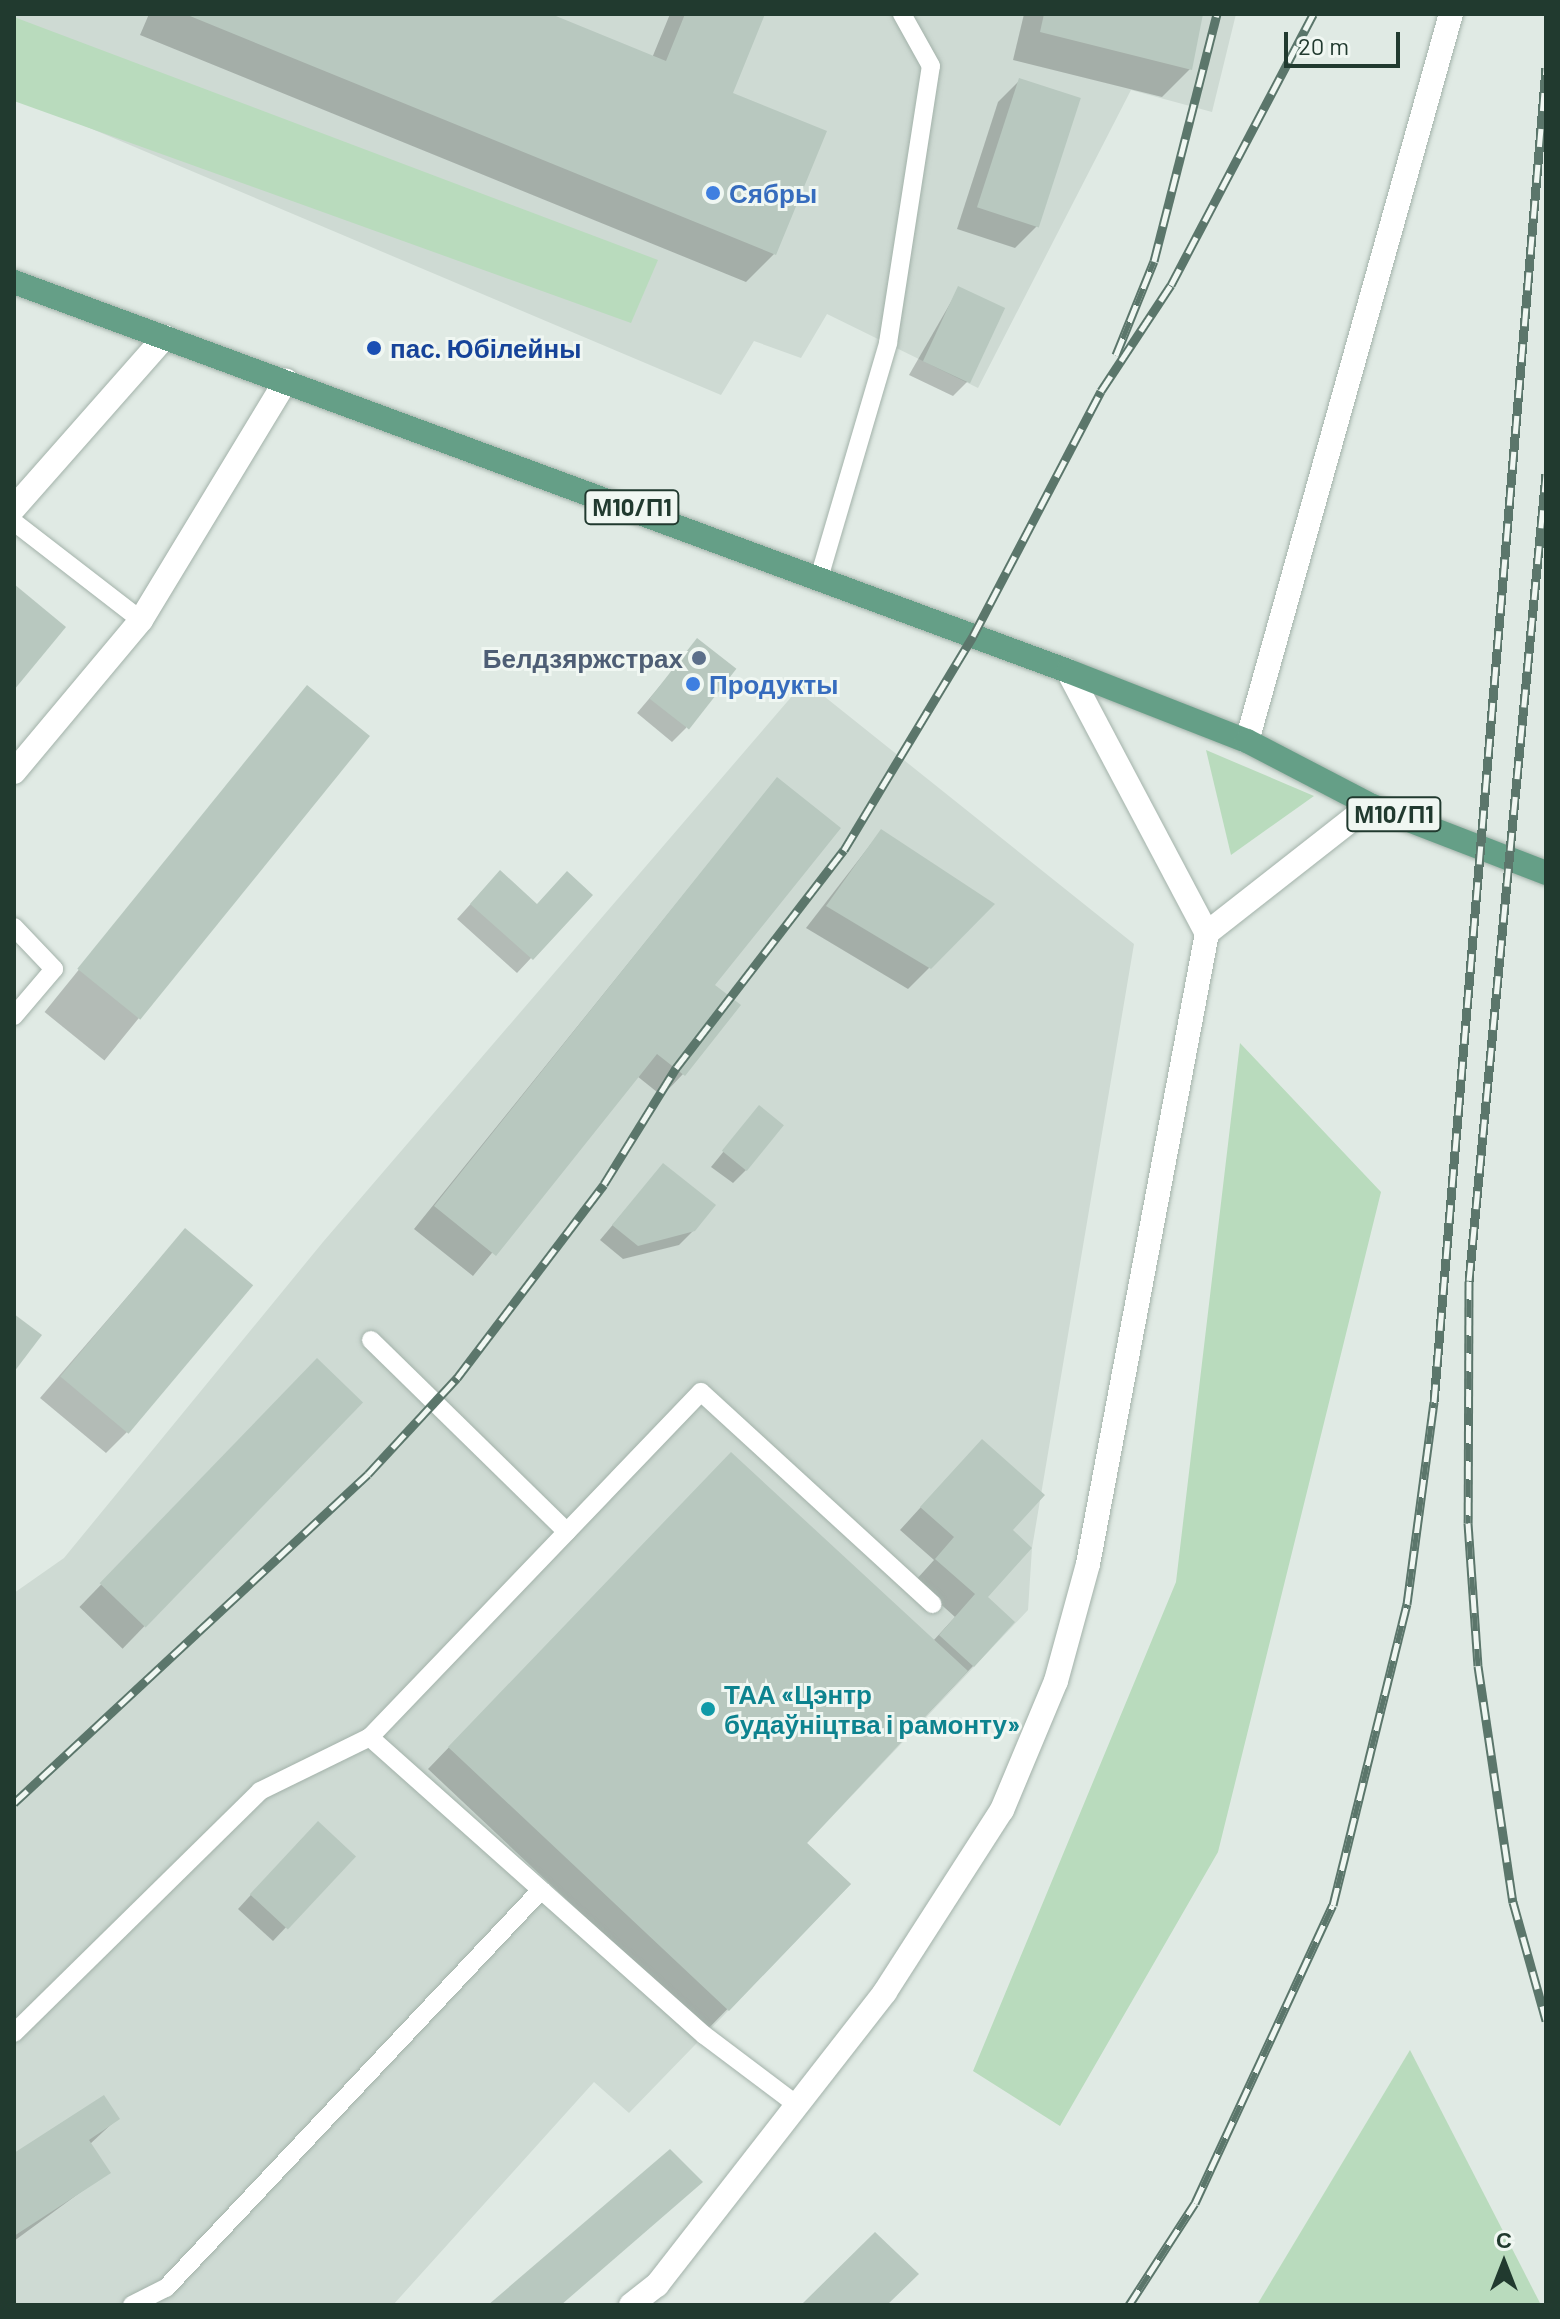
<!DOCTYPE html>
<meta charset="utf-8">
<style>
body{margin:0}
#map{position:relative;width:1560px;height:2319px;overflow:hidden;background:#e0eae4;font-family:Barlow,sans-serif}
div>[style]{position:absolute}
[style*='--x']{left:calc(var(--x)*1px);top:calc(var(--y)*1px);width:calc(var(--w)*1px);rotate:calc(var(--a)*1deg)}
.built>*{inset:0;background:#cedad3}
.green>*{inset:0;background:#b9dbbd}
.shadow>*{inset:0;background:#0003;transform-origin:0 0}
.building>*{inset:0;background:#b8c8bf;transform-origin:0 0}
.roads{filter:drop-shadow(0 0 2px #a3b2aa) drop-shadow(0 0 2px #a3b2aa)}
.lane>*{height:18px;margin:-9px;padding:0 9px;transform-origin:9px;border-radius:9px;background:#fff}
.street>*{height:24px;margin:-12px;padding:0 12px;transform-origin:12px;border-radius:12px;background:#fff}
.primary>*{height:24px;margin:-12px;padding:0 12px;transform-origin:12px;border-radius:12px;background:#659f87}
.rail>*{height:9px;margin-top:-4.5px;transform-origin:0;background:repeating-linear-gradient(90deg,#f0f7f2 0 18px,#5b766b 0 36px);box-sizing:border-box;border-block:2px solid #5b766b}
.dots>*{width:22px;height:22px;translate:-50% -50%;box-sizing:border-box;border:4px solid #f0f7f2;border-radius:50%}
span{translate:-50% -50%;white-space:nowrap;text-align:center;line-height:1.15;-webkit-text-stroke:6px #f0f7f2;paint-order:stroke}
.shield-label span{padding:2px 6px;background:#f0f7f2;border:2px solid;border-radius:6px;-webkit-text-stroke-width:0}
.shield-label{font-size:24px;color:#213a2f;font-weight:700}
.shop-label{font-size:26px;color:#366cbe;font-weight:700}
.left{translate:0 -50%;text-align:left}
.transit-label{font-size:26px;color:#164399;font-weight:700}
.service-label{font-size:26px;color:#4e5e75;font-weight:700}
.right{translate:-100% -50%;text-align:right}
.culture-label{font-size:26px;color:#0d838f;font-weight:700}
.frame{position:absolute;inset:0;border:16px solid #213a2f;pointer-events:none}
.north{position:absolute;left:1464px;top:2223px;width:80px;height:80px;-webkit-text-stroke:6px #f0f7f2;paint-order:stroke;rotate:0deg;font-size:22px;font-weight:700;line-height:32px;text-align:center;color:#213a2f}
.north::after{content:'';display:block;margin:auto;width:28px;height:36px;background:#213a2f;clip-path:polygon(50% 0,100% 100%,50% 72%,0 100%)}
.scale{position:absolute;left:1284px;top:32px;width:116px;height:36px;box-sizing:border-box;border:4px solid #213a2f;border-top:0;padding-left:10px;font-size:24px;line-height:28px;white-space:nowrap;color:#213a2f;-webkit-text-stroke:6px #f0f7f2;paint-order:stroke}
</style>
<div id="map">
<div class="built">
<div style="clip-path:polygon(14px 14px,1236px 14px,1212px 112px,1131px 90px,978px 388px,827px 314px,801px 358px,754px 341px,721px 395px,14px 96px)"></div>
<div style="clip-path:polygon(805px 681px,1134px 944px,1032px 1548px,1028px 1610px,807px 1843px,851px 1884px,629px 2113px,594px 2082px,393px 2305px,14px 2305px,14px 1593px,64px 1558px,323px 1242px)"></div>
</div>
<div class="green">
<div style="clip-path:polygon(14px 17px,658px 260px,631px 323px,14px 101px)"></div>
<div style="clip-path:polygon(1206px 750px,1314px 796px,1231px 855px)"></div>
<div style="clip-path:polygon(1240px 1043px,1381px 1192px,1218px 1852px,1060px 2126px,973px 2071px,1176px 1582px)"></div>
<div style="clip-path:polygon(1410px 2050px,1541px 2305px,1257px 2305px)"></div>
</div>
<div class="shadow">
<div style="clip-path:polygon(149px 14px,545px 14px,652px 58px,670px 14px,763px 14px,731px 94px,774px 254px,746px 282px,140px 35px)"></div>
<div style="clip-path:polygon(1024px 14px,1201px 14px,1190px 69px,1162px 97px,1013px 60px)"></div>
<div style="clip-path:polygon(1019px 81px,1037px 226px,1015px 248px,957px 229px,998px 102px)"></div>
<div style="clip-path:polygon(959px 288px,967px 382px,953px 396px,909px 375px)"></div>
<div style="clip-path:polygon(698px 641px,686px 728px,672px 742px,637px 713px)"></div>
<div style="left:307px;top:688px;width:77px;height:417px;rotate:39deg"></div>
<div style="clip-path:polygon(777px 779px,683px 1074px,662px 1096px,637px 1076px,473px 1276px,414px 1229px)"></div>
<div style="clip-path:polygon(881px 831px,992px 905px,908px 989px,806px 928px)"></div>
<div style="clip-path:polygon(486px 887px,536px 906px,590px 895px,517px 973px,457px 919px)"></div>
<div style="clip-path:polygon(759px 1108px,747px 1169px,733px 1183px,711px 1167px)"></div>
<div style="clip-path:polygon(663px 1165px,694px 1230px,679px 1245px,623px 1259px,600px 1240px)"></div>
<div style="clip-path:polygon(185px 1230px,127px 1432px,106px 1453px,40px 1398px)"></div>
<div style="left:317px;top:1361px;width:60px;height:342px;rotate:44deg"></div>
<div style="clip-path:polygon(961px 1463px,1010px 1530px,985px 1597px,973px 1666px,804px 1844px,849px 1884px,706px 2031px,428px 1769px,710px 1476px,933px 1641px,955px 1617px,915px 1581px,934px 1560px,900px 1530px)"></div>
<div style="clip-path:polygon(303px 1838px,353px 1856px,273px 1941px,238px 1909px)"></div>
<div style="clip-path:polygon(117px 2119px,90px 2144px,108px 2172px,14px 2241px,14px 2155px)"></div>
</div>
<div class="building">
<div style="clip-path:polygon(185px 14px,551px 14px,666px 61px,685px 14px,765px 14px,733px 93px,827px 131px,776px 255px)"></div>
<div style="clip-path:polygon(1044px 14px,1203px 14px,1192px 70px,1040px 32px)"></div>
<div style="left:1019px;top:78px;width:65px;height:136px;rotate:18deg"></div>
<div style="left:958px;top:286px;width:52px;height:83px;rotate:25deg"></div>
<div style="clip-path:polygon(14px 584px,66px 627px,14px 690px)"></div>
<div style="left:697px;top:638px;width:50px;height:77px;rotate:38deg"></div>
<div style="left:307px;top:685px;width:81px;height:365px;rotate:39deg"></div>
<div style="clip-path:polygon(777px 777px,841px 828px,715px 985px,741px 1005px,685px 1076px,657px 1054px,496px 1256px,434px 1206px)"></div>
<div style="clip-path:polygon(881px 829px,995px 904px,931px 969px,826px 906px)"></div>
<div style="clip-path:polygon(500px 870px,537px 904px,567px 871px,593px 895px,533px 960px,470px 904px)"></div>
<div style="left:759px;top:1105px;width:32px;height:59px;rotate:39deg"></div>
<div style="clip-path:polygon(663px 1163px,716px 1205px,695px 1231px,638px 1246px,612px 1225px)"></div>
<div style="left:185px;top:1228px;width:89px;height:194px;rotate:40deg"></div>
<div style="clip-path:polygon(14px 1314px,42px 1335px,14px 1372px)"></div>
<div style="left:317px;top:1358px;width:64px;height:313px;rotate:44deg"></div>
<div style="clip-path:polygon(982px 1439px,1045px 1495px,1013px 1530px,1032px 1548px,988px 1597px,1015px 1622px,974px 1667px,939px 1635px,975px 1594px,935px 1559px,954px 1537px,920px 1507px)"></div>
<div style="clip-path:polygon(731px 1452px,968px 1671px,807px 1843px,851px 1884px,729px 2011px,448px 1747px)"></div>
<div style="left:318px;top:1821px;width:52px;height:100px;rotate:43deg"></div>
<div style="clip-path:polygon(104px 2095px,120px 2119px,89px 2140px,111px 2173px,14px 2236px,14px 2153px)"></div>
<div style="clip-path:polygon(670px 2149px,703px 2182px,561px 2305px,488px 2305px)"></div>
<div style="clip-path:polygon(875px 2232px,919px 2274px,887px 2305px,801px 2305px)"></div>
</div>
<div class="roads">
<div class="lane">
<div style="--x:14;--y:522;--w:160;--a:37.7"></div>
<div style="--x:819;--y:578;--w:245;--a:-73.6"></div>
<div style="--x:888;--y:343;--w:280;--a:-81.2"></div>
<div style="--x:931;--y:66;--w:60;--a:-119.1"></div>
<div style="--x:14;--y:927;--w:58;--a:46.4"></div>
<div style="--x:54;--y:969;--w:62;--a:130.4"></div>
<div style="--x:371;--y:1340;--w:274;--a:44.4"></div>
<div style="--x:14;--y:2033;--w:345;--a:-44.5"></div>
<div style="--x:260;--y:1791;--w:123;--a:-26.1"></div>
<div style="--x:797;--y:2105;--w:116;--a:-143"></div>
<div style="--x:704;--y:2035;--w:448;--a:-138.3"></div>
<div style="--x:370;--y:1737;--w:478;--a:-46.2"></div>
<div style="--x:701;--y:1392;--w:314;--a:42.5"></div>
<div style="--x:132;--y:2305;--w:38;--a:-27"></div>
<div style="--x:166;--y:2288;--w:547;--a:-46.7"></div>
</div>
<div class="street">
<div style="--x:14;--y:508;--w:228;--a:-48.6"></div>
<div style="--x:1068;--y:671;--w:297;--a:62.1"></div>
<div style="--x:1247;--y:741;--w:755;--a:-74.33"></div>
<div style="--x:14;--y:772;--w:198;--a:-50.1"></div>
<div style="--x:141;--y:620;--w:280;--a:-58.8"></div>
<div style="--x:631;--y:2305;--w:33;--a:-38"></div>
<div style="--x:657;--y:2285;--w:371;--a:-52.1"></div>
<div style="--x:885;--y:1992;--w:216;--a:-57.3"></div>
<div style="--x:1002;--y:1810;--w:140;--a:-67.3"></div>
<div style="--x:1056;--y:1681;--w:121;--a:-74.7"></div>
<div style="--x:1088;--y:1564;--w:642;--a:-79.32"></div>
<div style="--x:1207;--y:933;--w:207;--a:-38.1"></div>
</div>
<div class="primary">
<div style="--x:14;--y:282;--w:1123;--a:20.26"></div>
<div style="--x:1068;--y:671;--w:192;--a:21.4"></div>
<div style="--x:1247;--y:741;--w:139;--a:27.5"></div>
<div style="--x:1370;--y:805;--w:189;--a:21.1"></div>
</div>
</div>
<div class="rail">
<div style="--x:1116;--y:355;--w:101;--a:-68"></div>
<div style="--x:1154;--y:261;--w:255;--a:-75.7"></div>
<div style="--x:1546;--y:474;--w:811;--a:95.45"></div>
<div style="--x:1469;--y:1281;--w:242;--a:90.2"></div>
<div style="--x:1468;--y:1523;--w:143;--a:86"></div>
<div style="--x:1478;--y:1666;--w:239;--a:81.6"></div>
<div style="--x:1513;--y:1902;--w:123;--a:74.4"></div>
<div style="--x:14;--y:1803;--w:483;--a:-42.9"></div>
<div style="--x:368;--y:1474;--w:131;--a:-47.2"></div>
<div style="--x:457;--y:1378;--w:243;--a:-52.8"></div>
<div style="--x:604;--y:1184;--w:137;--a:-58.2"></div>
<div style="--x:676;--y:1068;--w:275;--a:-52.4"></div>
<div style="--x:844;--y:850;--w:250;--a:-58.9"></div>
<div style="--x:973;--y:636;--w:276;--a:-62.4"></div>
<div style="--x:1101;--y:391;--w:127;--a:-56.6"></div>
<div style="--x:1171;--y:285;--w:306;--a:-62.3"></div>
<div style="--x:1129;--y:2305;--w:121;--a:-57.1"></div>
<div style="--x:1195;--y:2203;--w:328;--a:-65.2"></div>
<div style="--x:1333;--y:1905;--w:310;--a:-76.2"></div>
<div style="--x:1407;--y:1604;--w:204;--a:-82.4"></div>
<div style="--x:1434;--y:1402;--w:1339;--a:-85.2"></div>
</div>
<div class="dots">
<div style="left:713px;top:193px;background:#3f7fe0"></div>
<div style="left:374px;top:348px;background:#1a4fb4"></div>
<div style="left:699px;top:658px;background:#5c6f8a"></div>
<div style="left:693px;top:684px;background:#3f7fe0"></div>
<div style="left:708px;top:1709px;background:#0f9aa8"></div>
</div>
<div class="shield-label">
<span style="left:632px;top:507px">М10/П1</span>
<span style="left:1394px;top:814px">М10/П1</span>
</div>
<div class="shop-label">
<span class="left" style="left:729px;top:193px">Сябры</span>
<span class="left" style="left:709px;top:684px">Продукты</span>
</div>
<div class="transit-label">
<span class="left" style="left:390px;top:348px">пас. Юбілейны</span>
</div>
<div class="service-label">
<span class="right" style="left:683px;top:658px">Белдзяржстрах</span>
</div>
<div class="culture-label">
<span class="left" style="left:724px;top:1709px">ТАА «Цэнтр<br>будаўніцтва і рамонту»</span>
</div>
<div class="frame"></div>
<div class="north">С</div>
<div class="scale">20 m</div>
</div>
